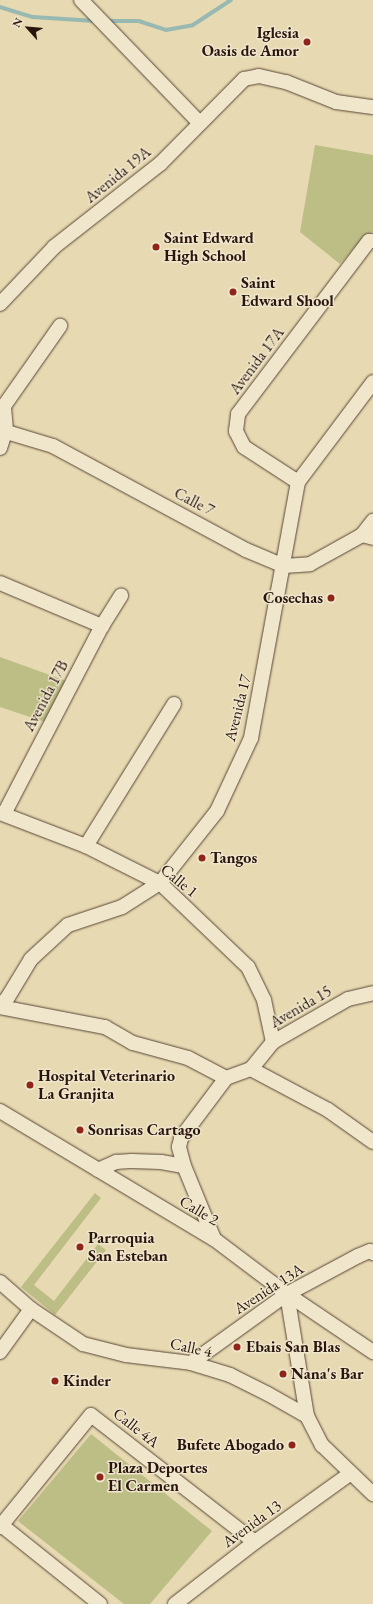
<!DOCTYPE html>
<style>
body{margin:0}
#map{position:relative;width:373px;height:1604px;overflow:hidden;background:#e7d9b1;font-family:"EB Garamond",serif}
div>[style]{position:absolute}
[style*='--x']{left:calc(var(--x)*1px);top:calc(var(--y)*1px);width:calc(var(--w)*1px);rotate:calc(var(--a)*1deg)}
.green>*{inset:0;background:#bdbd86}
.stream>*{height:3.5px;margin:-1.75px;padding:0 1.75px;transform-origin:1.75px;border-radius:1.75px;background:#98b9b2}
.roads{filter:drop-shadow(0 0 1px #584636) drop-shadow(0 0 1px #584636)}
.minor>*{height:14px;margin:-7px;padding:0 7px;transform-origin:7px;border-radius:7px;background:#efe6cc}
.dots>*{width:11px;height:11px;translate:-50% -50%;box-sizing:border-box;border:2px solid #efe6cc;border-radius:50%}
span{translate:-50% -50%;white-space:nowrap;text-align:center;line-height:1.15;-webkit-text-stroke:3px #efe6cc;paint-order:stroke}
.poi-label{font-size:16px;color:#29150d;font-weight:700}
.right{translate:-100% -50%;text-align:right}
.left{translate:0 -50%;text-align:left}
.street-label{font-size:16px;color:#29150d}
.north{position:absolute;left:8px;top:8px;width:40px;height:40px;-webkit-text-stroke:3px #efe6cc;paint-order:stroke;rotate:297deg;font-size:11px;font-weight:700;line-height:16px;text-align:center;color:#29150d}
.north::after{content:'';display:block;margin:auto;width:14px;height:18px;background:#29150d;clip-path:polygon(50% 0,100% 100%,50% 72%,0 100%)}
</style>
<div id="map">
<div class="green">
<div style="clip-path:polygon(315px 145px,373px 155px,373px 232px,366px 234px,340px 264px,300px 232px)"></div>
<div style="clip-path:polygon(0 657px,72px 683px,51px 724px,0 707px)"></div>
<div style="clip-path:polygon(95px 1193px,101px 1198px,34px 1285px,54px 1301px,98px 1244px,106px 1250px,55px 1315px,21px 1287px)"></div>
<div style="clip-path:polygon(91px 1434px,212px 1531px,150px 1604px,124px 1604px,18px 1521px)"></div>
</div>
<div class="stream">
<div style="--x:0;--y:7;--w:34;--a:17"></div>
<div style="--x:33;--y:17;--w:62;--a:3.7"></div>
<div style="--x:107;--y:21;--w:32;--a:0"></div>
<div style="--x:139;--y:21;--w:28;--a:18"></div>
<div style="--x:166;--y:30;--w:27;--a:-10"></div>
<div style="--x:193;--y:25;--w:45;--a:-33.3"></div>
</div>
<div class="roads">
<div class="minor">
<div style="--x:81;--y:0;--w:170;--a:46"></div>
<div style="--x:0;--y:304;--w:79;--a:-46.5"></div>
<div style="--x:54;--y:247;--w:135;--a:-38.1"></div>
<div style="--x:160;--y:164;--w:120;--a:-45.3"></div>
<div style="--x:244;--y:79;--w:15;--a:-11"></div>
<div style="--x:259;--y:76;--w:28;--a:13"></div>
<div style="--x:286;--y:82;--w:54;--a:21.8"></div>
<div style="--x:336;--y:102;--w:37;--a:8"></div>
<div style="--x:0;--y:430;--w:55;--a:16.8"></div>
<div style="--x:53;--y:446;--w:219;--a:28.3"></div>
<div style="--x:246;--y:550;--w:41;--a:22.8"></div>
<div style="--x:284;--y:566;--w:26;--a:-4"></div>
<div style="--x:310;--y:564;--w:60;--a:-29.1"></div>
<div style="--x:362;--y:535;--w:11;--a:15"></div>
<div style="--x:0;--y:448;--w:19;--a:-72"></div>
<div style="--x:6;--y:430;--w:24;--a:-95"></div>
<div style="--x:4;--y:406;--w:98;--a:-55"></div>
<div style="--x:298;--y:482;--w:64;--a:-147.1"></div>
<div style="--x:244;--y:447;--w:18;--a:-117"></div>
<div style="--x:236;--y:431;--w:17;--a:-83"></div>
<div style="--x:238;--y:414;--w:217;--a:-52.9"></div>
<div style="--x:369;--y:241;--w:4;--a:0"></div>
<div style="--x:362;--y:535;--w:18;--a:-52"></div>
<div style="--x:0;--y:583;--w:111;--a:22.9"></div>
<div style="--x:0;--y:813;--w:92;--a:21"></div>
<div style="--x:86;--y:846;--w:83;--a:26.6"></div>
<div style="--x:160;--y:883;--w:122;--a:43.7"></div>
<div style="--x:248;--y:967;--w:37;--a:64"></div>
<div style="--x:264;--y:1000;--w:43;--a:77.9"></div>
<div style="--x:4;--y:814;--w:212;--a:-62.5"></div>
<div style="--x:102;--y:626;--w:36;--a:-58"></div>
<div style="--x:86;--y:846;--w:167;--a:-58.2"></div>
<div style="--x:0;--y:1006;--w:12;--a:-48"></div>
<div style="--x:8;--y:997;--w:44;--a:-58.8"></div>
<div style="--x:31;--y:959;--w:50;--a:-42.6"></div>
<div style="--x:68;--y:925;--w:57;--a:-18.4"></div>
<div style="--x:122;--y:907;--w:45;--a:-32.3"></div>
<div style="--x:160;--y:883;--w:92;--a:-51.6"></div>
<div style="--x:217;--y:811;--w:81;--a:-65"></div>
<div style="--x:251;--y:738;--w:260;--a:-79.6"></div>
<div style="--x:298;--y:482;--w:125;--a:-53.1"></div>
<div style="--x:0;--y:1007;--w:107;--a:10.8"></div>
<div style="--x:105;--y:1027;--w:32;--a:30"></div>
<div style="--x:133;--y:1043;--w:57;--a:15.3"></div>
<div style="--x:188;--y:1058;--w:43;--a:27.8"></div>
<div style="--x:251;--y:1069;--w:87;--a:28"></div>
<div style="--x:328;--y:1110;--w:55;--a:35.4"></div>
<div style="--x:0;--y:1111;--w:249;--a:30.9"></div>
<div style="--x:214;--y:1239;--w:91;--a:37"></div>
<div style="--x:287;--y:1294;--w:104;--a:34"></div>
<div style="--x:98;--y:1170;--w:20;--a:-24"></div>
<div style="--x:116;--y:1162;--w:16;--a:-4"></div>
<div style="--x:132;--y:1161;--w:29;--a:2"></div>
<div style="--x:161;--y:1162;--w:23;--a:10"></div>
<div style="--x:214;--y:1239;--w:79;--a:-112.3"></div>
<div style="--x:184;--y:1166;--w:20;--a:-105"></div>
<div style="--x:179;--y:1147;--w:9;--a:-77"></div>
<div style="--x:181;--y:1138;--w:75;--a:-53.1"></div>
<div style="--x:226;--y:1078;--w:27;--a:-20"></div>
<div style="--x:251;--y:1069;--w:35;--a:-51"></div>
<div style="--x:273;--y:1042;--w:86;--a:-29.8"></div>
<div style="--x:348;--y:999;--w:26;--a:-13"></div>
<div style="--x:0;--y:1282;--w:41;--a:41.1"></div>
<div style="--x:31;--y:1309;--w:63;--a:33.9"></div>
<div style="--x:83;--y:1344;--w:44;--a:14.3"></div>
<div style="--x:126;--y:1355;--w:65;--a:7"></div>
<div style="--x:191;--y:1363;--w:41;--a:17.1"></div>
<div style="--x:230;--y:1375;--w:42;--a:26.6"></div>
<div style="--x:268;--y:1394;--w:45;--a:29.4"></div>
<div style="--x:307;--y:1416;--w:33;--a:63"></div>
<div style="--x:322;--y:1445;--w:71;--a:43.9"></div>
<div style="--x:287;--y:1294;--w:124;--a:80.7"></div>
<div style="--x:0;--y:1352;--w:53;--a:-54.2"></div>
<div style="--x:191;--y:1363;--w:118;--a:-35.7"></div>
<div style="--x:287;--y:1294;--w:81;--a:-28.2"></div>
<div style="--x:358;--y:1256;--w:13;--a:-23"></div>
<div style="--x:370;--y:1251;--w:4;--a:34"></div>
<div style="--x:0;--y:1524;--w:128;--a:38.7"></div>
<div style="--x:0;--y:1527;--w:144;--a:-50.9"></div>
<div style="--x:91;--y:1415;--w:207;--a:37.8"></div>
<div style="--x:175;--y:1604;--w:101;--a:-37.8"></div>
<div style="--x:255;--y:1542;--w:118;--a:-35.7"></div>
</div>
</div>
<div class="dots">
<div style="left:307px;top:42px;background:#8f2418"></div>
<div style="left:156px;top:247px;background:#8f2418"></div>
<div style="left:233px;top:292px;background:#8f2418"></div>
<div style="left:331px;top:598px;background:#8f2418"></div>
<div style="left:202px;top:858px;background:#8f2418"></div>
<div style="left:30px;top:1085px;background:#8f2418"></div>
<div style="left:80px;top:1130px;background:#8f2418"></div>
<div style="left:80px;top:1247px;background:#8f2418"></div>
<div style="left:237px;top:1347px;background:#8f2418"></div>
<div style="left:283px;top:1374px;background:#8f2418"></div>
<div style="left:55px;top:1381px;background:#8f2418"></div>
<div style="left:292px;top:1445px;background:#8f2418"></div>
<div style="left:100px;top:1477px;background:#8f2418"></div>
</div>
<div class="poi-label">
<span class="right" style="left:299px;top:42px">Iglesia<br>Oasis de Amor</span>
<span class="left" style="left:164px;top:247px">Saint Edward<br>High School</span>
<span class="left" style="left:241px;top:292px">Saint<br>Edward Shool</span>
<span class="right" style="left:323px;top:598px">Cosechas</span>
<span class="left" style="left:210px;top:858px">Tangos</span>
<span class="left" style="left:38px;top:1085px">Hospital Veterinario<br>La Granjita</span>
<span class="left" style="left:88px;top:1130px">Sonrisas Cartago</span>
<span class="left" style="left:88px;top:1247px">Parroquia<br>San Esteban</span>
<span class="left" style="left:246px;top:1347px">Ebais San Blas</span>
<span class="left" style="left:291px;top:1374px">Nana's Bar</span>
<span class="left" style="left:63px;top:1381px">Kinder</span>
<span class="right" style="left:284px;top:1445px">Bufete Abogado</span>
<span class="left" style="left:108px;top:1477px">Plaza Deportes<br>El Carmen</span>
</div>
<div class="street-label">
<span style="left:118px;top:175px;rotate:-39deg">Avenida 19A</span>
<span style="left:257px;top:361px;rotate:-53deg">Avenida 17A</span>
<span style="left:194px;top:502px;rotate:28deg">Calle 7</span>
<span style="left:46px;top:696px;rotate:-62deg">Avenida 17B</span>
<span style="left:238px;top:708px;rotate:-76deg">Avenida 17</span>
<span style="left:179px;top:881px;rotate:39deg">Calle 1</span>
<span style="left:301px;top:1007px;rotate:-30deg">Avenida 15</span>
<span style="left:199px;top:1211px;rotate:31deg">Calle 2</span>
<span style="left:269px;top:1289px;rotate:-33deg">Avenida 13A</span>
<span style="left:191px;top:1348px;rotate:12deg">Calle 4</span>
<span style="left:136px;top:1428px;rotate:38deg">Calle 4A</span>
<span style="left:252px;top:1524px;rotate:-36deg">Avenida 13</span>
</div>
<div class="north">N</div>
</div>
